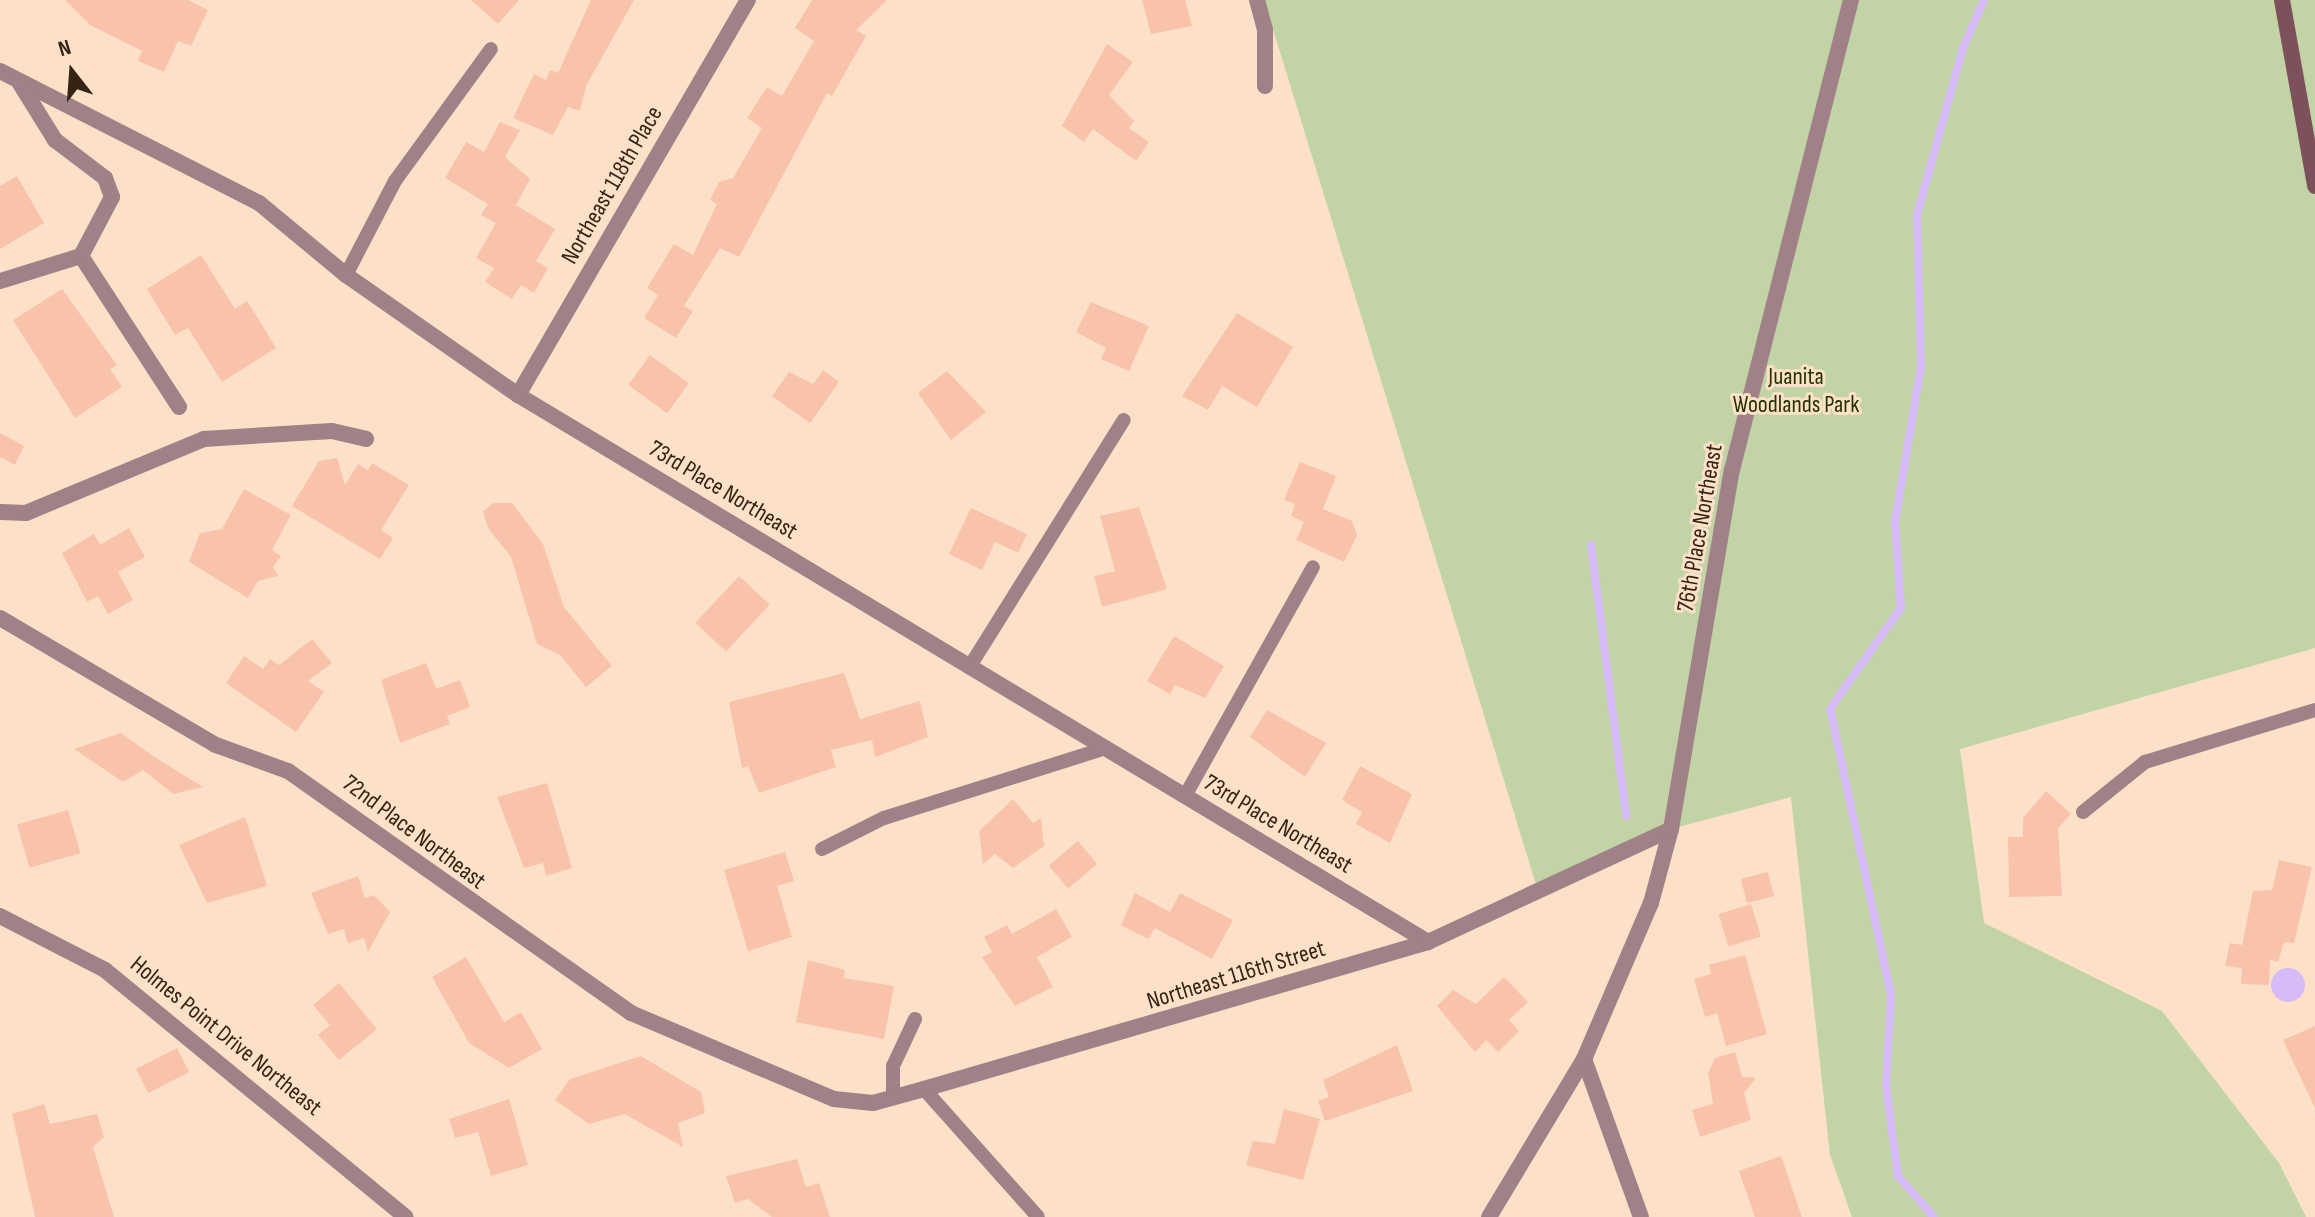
<!DOCTYPE html>
<style>
body{margin:0}
#map{position:relative;width:2315px;height:1217px;overflow:hidden;background:#fce1c8;font-family:"Sofia Sans Condensed",sans-serif}
div>[style]{position:absolute}
[style*='--x']{left:calc(var(--x)*1px);top:calc(var(--y)*1px);width:calc(var(--w)*1px);rotate:calc(var(--a)*1deg)}
.green>*{inset:0;background:#c2d3a6}
.water>*{inset:0;background:#d6bbf8}
.round{border-radius:50%}
.stream>*{height:8px;margin:-4px;padding:0 4px;transform-origin:4px;border-radius:4px;background:#d6bbf8}
.building>*{inset:0;background:#f9c3ab;transform-origin:0 0}
.lane>*{height:14px;margin:-7px;padding:0 7px;transform-origin:7px;border-radius:7px;background:#a08187}
.street>*{height:16px;margin:-8px;padding:0 8px;transform-origin:8px;border-radius:8px;background:#a08187}
.secondary>*{height:16px;margin:-8px;padding:0 8px;transform-origin:8px;border-radius:8px;background:#7d515b}
span{translate:-50% -50%;white-space:nowrap;text-align:center;line-height:1.15;-webkit-text-stroke:6px #fce1c8;paint-order:stroke}
.street-label{font-size:24px;color:#352414}
.park-label{font-size:24px;color:#253202}
.north{position:absolute;left:32px;top:32px;width:80px;height:80px;-webkit-text-stroke:6px #fce1c8;paint-order:stroke;rotate:343deg;font-size:22px;font-weight:700;line-height:32px;text-align:center;color:#352414}
.north::after{content:'';display:block;margin:auto;width:28px;height:36px;background:#352414;clip-path:polygon(50% 0,100% 100%,50% 72%,0 100%)}
</style>
<div id="map">
<div class="green">
<div style="clip-path:polygon(1264px 0,2315px 0,2315px 648px,1960px 749px,1984px 923px,2162px 1011px,2279px 1163px,2306px 1217px,1852px 1217px,1830px 1155px,1791px 797px,1671px 829px,1538px 891px)"></div>
</div>
<div class="water">
<div class="round" style="left:2271px;top:968px;width:34px;height:34px"></div>
</div>
<div class="stream">
<div style="--x:1591;--y:545;--w:273;--a:82.6"></div>
<div style="--x:1934;--y:1217;--w:55;--a:-131.3"></div>
<div style="--x:1898;--y:1176;--w:92;--a:-97.5"></div>
<div style="--x:1886;--y:1085;--w:90;--a:-86.8"></div>
<div style="--x:1891;--y:995;--w:292;--a:-102"></div>
<div style="--x:1830;--y:709;--w:123;--a:-54.9"></div>
<div style="--x:1901;--y:608;--w:86;--a:-94"></div>
<div style="--x:1895;--y:522;--w:158;--a:-80.5"></div>
<div style="--x:1921;--y:366;--w:151;--a:-91.5"></div>
<div style="--x:1917;--y:215;--w:173;--a:-74.6"></div>
<div style="--x:1963;--y:48;--w:52;--a:-66.4"></div>
</div>
<div class="building">
<div style="clip-path:polygon(65px 0,188px 0,208px 10px,191px 46px,178px 41px,164px 72px,138px 61px,142px 51px,90px 25px)"></div>
<div style="clip-path:polygon(471px 0,519px 0,498px 24px)"></div>
<div style="clip-path:polygon(591px 0,634px 0,586px 86px,580px 111px,568px 107px,553px 135px,513px 118px,534px 74px,546px 80px,550px 70px,558px 73px)"></div>
<div style="clip-path:polygon(812px 0,887px 0,856px 30px,866px 36px,832px 96px,827px 93px,739px 257px,720px 248px,684px 306px,693px 311px,676px 338px,644px 318px,658px 295px,647px 288px,674px 244px,693px 255px,717px 204px,710px 200px,719px 182px,733px 178px,762px 128px,747px 118px,767px 87px,782px 96px,814px 41px,795px 28px)"></div>
<div style="clip-path:polygon(1142px 0,1185px 0,1192px 26px,1151px 34px)"></div>
<div style="clip-path:polygon(1107px 44px,1133px 62px,1109px 95px,1134px 121px,1129px 128px,1149px 142px,1136px 161px,1093px 129px,1084px 142px,1062px 126px)"></div>
<div style="clip-path:polygon(500px 122px,520px 130px,505px 157px,530px 179px,516px 205px,555px 229px,536px 261px,548px 268px,534px 293px,521px 285px,512px 299px,485px 282px,494px 268px,476px 258px,496px 223px,481px 215px,488px 204px,445px 178px,466px 142px,484px 152px)"></div>
<div style="clip-path:polygon(17px 176px,44px 223px,0 249px,0 186px)"></div>
<div style="clip-path:polygon(201px 255px,235px 309px,247px 301px,276px 348px,222px 382px,188px 328px,175px 335px,147px 289px)"></div>
<div style="clip-path:polygon(62px 289px,117px 365px,110px 369px,122px 387px,75px 418px,13px 320px)"></div>
<div style="clip-path:polygon(1091px 302px,1149px 326px,1129px 371px,1101px 359px,1106px 348px,1076px 332px)"></div>
<div style="clip-path:polygon(1237px 313px,1293px 347px,1257px 407px,1222px 386px,1208px 410px,1182px 396px)"></div>
<div style="left:650px;top:355px;width:48px;height:37px;rotate:36deg"></div>
<div style="clip-path:polygon(823px 370px,839px 382px,810px 423px,772px 396px,789px 372px,813px 384px)"></div>
<div style="clip-path:polygon(947px 371px,986px 412px,951px 440px,918px 393px)"></div>
<div style="clip-path:polygon(0 433px,24px 446px,15px 465px,0 457px)"></div>
<div style="clip-path:polygon(337px 458px,345px 485px,358px 464px,368px 470px,372px 463px,409px 485px,381px 530px,393px 538px,380px 559px,292px 506px,319px 461px)"></div>
<div style="clip-path:polygon(1300px 462px,1336px 476px,1323px 509px,1352px 521px,1357px 535px,1344px 562px,1296px 540px,1304px 522px,1291px 516px,1295px 504px,1284px 500px)"></div>
<div style="clip-path:polygon(244px 489px,291px 515px,272px 550px,281px 556px,273px 567px,278px 576px,258px 581px,248px 598px,189px 562px,200px 533px,222px 529px)"></div>
<div style="clip-path:polygon(494px 503px,512px 503px,543px 544px,564px 607px,612px 666px,586px 687px,560px 655px,537px 644px,511px 557px,488px 528px,483px 511px)"></div>
<div style="clip-path:polygon(1139px 507px,1167px 589px,1102px 607px,1094px 576px,1115px 571px,1100px 516px)"></div>
<div style="clip-path:polygon(971px 508px,1027px 534px,1018px 553px,995px 542px,982px 570px,949px 554px)"></div>
<div style="clip-path:polygon(129px 528px,145px 557px,118px 572px,133px 600px,108px 614px,98px 596px,87px 602px,62px 553px,94px 534px,100px 545px)"></div>
<div style="left:739px;top:576px;width:42px;height:64px;rotate:43deg"></div>
<div style="clip-path:polygon(1174px 636px,1224px 666px,1205px 698px,1175px 685px,1170px 694px,1147px 681px)"></div>
<div style="clip-path:polygon(312px 639px,332px 663px,308px 681px,324px 692px,296px 732px,226px 683px,244px 656px,263px 669px,270px 659px,279px 665px)"></div>
<div style="clip-path:polygon(426px 663px,436px 689px,460px 680px,470px 707px,447px 716px,450px 724px,400px 743px,381px 680px)"></div>
<div style="clip-path:polygon(844px 673px,860px 719px,920px 701px,928px 737px,875px 757px,872px 740px,831px 750px,836px 767px,759px 793px,748px 766px,742px 768px,729px 702px)"></div>
<div style="clip-path:polygon(1267px 710px,1326px 743px,1305px 777px,1250px 737px)"></div>
<div style="clip-path:polygon(121px 733px,153px 756px,203px 787px,173px 794px,143px 770px,123px 782px,74px 749px)"></div>
<div style="clip-path:polygon(1360px 766px,1412px 794px,1390px 843px,1356px 824px,1362px 812px,1342px 800px)"></div>
<div style="clip-path:polygon(547px 783px,572px 868px,546px 876px,543px 863px,524px 868px,497px 797px)"></div>
<div style="clip-path:polygon(2046px 791px,2071px 814px,2058px 828px,2062px 896px,2009px 897px,2008px 837px,2023px 837px,2023px 818px)"></div>
<div style="clip-path:polygon(1013px 799px,1033px 823px,1041px 818px,1044px 846px,1013px 868px,995px 854px,983px 864px,979px 831px)"></div>
<div style="left:68px;top:810px;width:45px;height:53px;rotate:74deg"></div>
<div style="clip-path:polygon(245px 817px,267px 886px,207px 903px,179px 845px)"></div>
<div style="left:1078px;top:841px;width:30px;height:38px;rotate:50deg"></div>
<div style="clip-path:polygon(785px 852px,794px 881px,777px 886px,792px 937px,748px 951px,724px 870px)"></div>
<div style="clip-path:polygon(2279px 860px,2312px 867px,2294px 943px,2284px 942px,2278px 962px,2270px 960px,2269px 985px,2241px 984px,2242px 968px,2225px 966px,2230px 943px,2242px 945px,2253px 891px,2272px 890px)"></div>
<div style="left:1768px;top:872px;width:25px;height:28px;rotate:76deg"></div>
<div style="clip-path:polygon(358px 876px,365px 898px,374px 895px,390px 912px,368px 952px,364px 938px,348px 943px,344px 929px,328px 934px,311px 893px)"></div>
<div style="clip-path:polygon(1135px 893px,1170px 912px,1180px 893px,1233px 920px,1212px 959px,1155px 928px,1148px 939px,1121px 925px)"></div>
<div style="left:1751px;top:904px;width:34px;height:34px;rotate:73deg"></div>
<div style="clip-path:polygon(1056px 909px,1072px 937px,1037px 957px,1053px 987px,1015px 1006px,982px 957px,992px 952px,984px 937px,1007px 925px,1012px 934px)"></div>
<div style="clip-path:polygon(1745px 955px,1767px 1034px,1726px 1046px,1717px 1013px,1705px 1017px,1694px 979px,1711px 974px,1709px 965px)"></div>
<div style="clip-path:polygon(466px 957px,504px 1022px,521px 1012px,542px 1049px,509px 1068px,469px 1043px,432px 977px)"></div>
<div style="clip-path:polygon(808px 960px,845px 970px,844px 978px,894px 986px,884px 1039px,796px 1022px)"></div>
<div style="clip-path:polygon(1504px 977px,1528px 1002px,1509px 1020px,1519px 1031px,1498px 1052px,1486px 1040px,1475px 1052px,1437px 1006px,1453px 990px,1476px 1004px)"></div>
<div style="clip-path:polygon(339px 983px,377px 1029px,339px 1060px,318px 1035px,330px 1025px,313px 1005px)"></div>
<div style="clip-path:polygon(2315px 1026px,2315px 1108px,2283px 1040px)"></div>
<div style="clip-path:polygon(1397px 1045px,1413px 1091px,1325px 1121px,1318px 1101px,1329px 1097px,1323px 1080px)"></div>
<div style="left:177px;top:1048px;width:27px;height:46px;rotate:63deg"></div>
<div style="clip-path:polygon(1735px 1052px,1742px 1077px,1756px 1078px,1744px 1093px,1751px 1120px,1700px 1137px,1692px 1110px,1713px 1104px,1708px 1073px,1715px 1058px)"></div>
<div style="clip-path:polygon(641px 1056px,701px 1092px,705px 1113px,678px 1123px,683px 1147px,625px 1114px,589px 1124px,555px 1100px,570px 1079px)"></div>
<div style="clip-path:polygon(509px 1099px,528px 1165px,491px 1176px,478px 1132px,455px 1138px,449px 1119px)"></div>
<div style="clip-path:polygon(44px 1104px,50px 1124px,97px 1114px,104px 1137px,93px 1147px,114px 1217px,35px 1217px,12px 1114px)"></div>
<div style="clip-path:polygon(1284px 1109px,1320px 1119px,1303px 1180px,1246px 1165px,1253px 1141px,1275px 1144px)"></div>
<div style="clip-path:polygon(1781px 1156px,1802px 1217px,1755px 1217px,1739px 1171px)"></div>
<div style="clip-path:polygon(797px 1159px,806px 1187px,819px 1183px,830px 1217px,772px 1217px,748px 1199px,735px 1203px,726px 1176px)"></div>
</div>
<div class="lane">
<div style="--x:346;--y:275;--w:106;--a:-62.5"></div>
<div style="--x:395;--y:181;--w:163;--a:-54"></div>
<div style="--x:970;--y:666;--w:290;--a:-58"></div>
<div style="--x:1185;--y:796;--w:262;--a:-60.8"></div>
<div style="--x:2083;--y:812;--w:80;--a:-38.9"></div>
<div style="--x:2145;--y:762;--w:178;--a:-17"></div>
<div style="--x:822;--y:849;--w:69;--a:-26.6"></div>
<div style="--x:884;--y:818;--w:233;--a:-17.5"></div>
<div style="--x:924;--y:1089;--w:171;--a:48.3"></div>
<div style="--x:893;--y:1097;--w:31;--a:-90"></div>
<div style="--x:893;--y:1066;--w:52;--a:-64.9"></div>
</div>
<div class="street">
<div style="--x:1257;--y:0;--w:30;--a:75"></div>
<div style="--x:1265;--y:29;--w:57;--a:90"></div>
<div style="--x:0;--y:71;--w:291;--a:27"></div>
<div style="--x:259;--y:203;--w:113;--a:39.6"></div>
<div style="--x:346;--y:275;--w:210;--a:34.9"></div>
<div style="--x:518;--y:395;--w:1062;--a:31.01"></div>
<div style="--x:81;--y:256;--w:180;--a:57"></div>
<div style="--x:0;--y:281;--w:85;--a:-17.2"></div>
<div style="--x:81;--y:256;--w:67;--a:-62.3"></div>
<div style="--x:112;--y:197;--w:20;--a:-110"></div>
<div style="--x:105;--y:178;--w:63;--a:-142.8"></div>
<div style="--x:55;--y:140;--w:68;--a:-121.8"></div>
<div style="--x:518;--y:395;--w:457;--a:-59.8"></div>
<div style="--x:0;--y:512;--w:26;--a:2"></div>
<div style="--x:26;--y:513;--w:193;--a:-22.6"></div>
<div style="--x:204;--y:439;--w:128;--a:-3.6"></div>
<div style="--x:332;--y:431;--w:35;--a:13"></div>
<div style="--x:0;--y:618;--w:251;--a:30.5"></div>
<div style="--x:216;--y:745;--w:77;--a:19.9"></div>
<div style="--x:288;--y:771;--w:420;--a:35.2"></div>
<div style="--x:631;--y:1013;--w:220;--a:23"></div>
<div style="--x:834;--y:1099;--w:39;--a:6"></div>
<div style="--x:873;--y:1103;--w:53;--a:-15.4"></div>
<div style="--x:924;--y:1089;--w:525;--a:-16.26"></div>
<div style="--x:1428;--y:942;--w:268;--a:-24.9"></div>
<div style="--x:0;--y:916;--w:118;--a:27.2"></div>
<div style="--x:105;--y:970;--w:389;--a:39.4"></div>
<div style="--x:1584;--y:1059;--w:168;--a:70.2"></div>
<div style="--x:1489;--y:1217;--w:184;--a:-59"></div>
<div style="--x:1584;--y:1059;--w:170;--a:-66.8"></div>
<div style="--x:1651;--y:903;--w:77;--a:-74.9"></div>
<div style="--x:1671;--y:829;--w:364;--a:-80.4"></div>
<div style="--x:1732;--y:470;--w:485;--a:-75.8"></div>
</div>
<div class="secondary">
<div style="--x:2282;--y:0;--w:189;--a:79.9"></div>
</div>
<div class="street-label">
<span style="left:612px;top:185px;rotate:-60deg">Northeast 118th Place</span>
<span style="left:723px;top:490px;rotate:31deg">73rd Place Northeast</span>
<span style="left:1700px;top:528px;rotate:-80deg">76th Place Northeast</span>
<span style="left:1278px;top:824px;rotate:31deg">73rd Place Northeast</span>
<span style="left:414px;top:832px;rotate:37deg">72nd Place Northeast</span>
<span style="left:1236px;top:975px;rotate:-17deg">Northeast 116th Street</span>
<span style="left:226px;top:1036px;rotate:39deg">Holmes Point Drive Northeast</span>
</div>
<div class="park-label">
<span style="left:1796px;top:391px">Juanita<br>Woodlands Park</span>
</div>
<div class="north">N</div>
</div>
